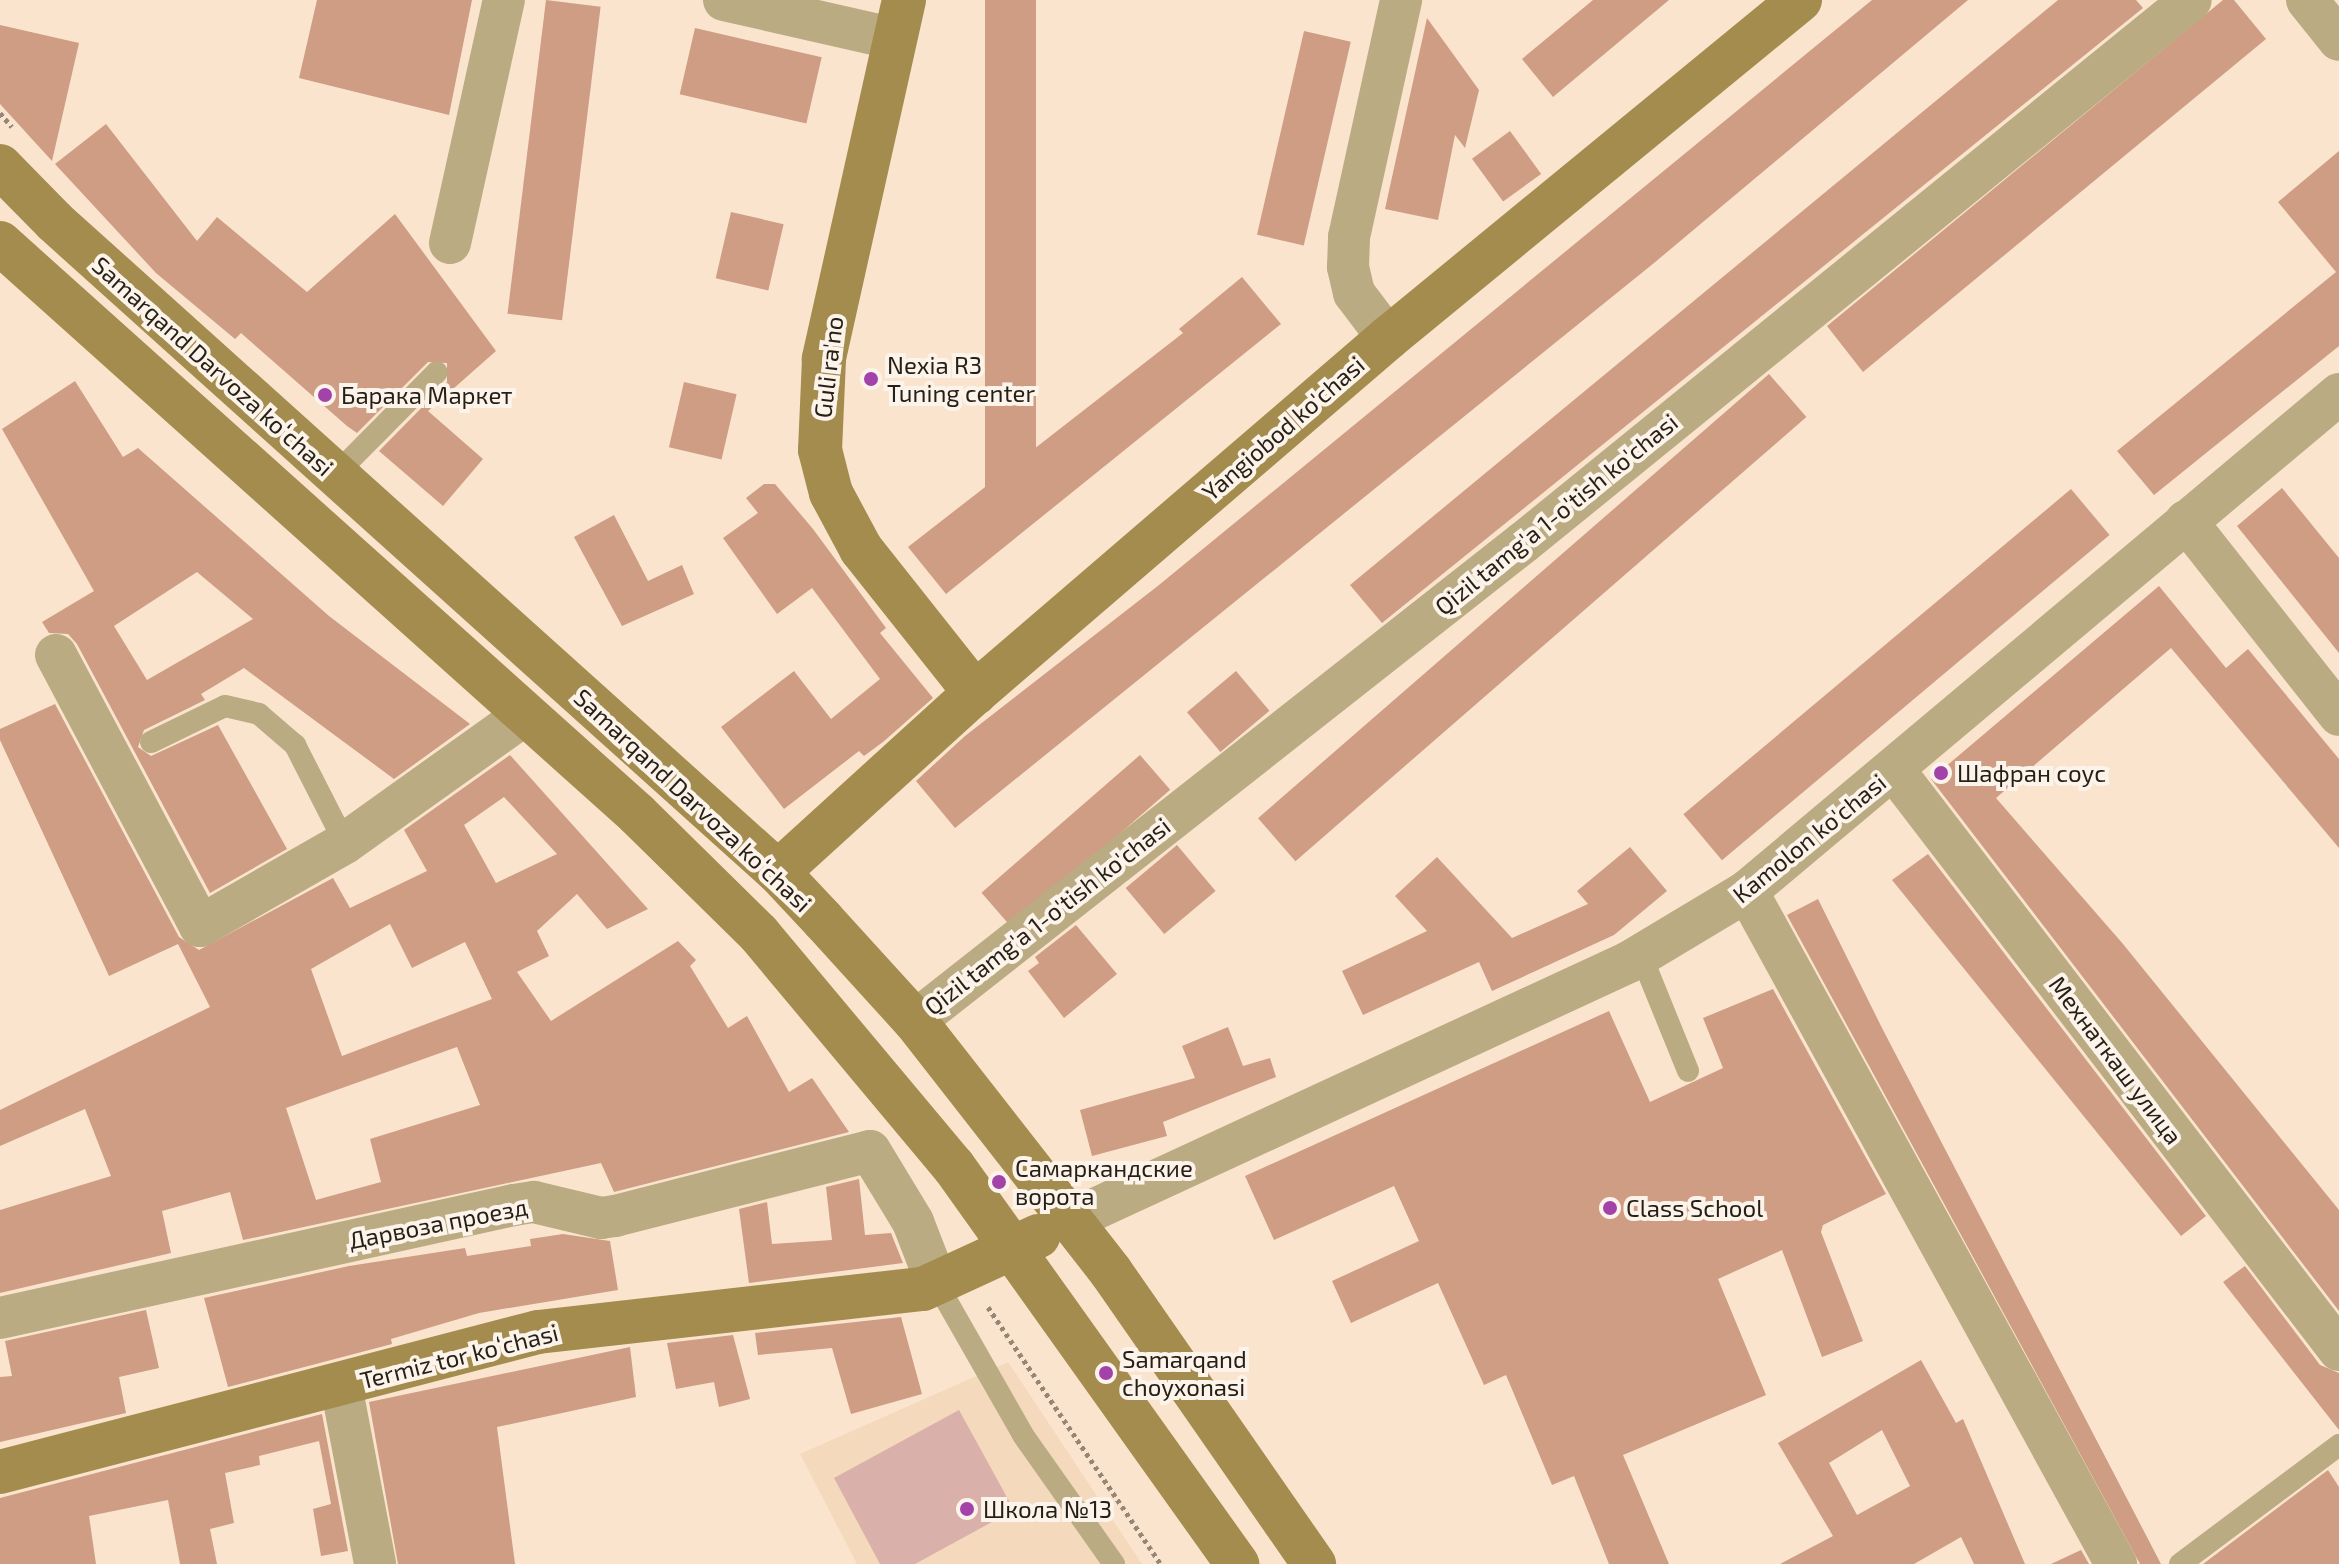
<!DOCTYPE html>
<meta charset="utf-8">
<style>
body{margin:0}
#map{position:relative;width:2339px;height:1564px;overflow:hidden;background:#fae4cd;font-family:"Exo 2",sans-serif}
div>[style]{position:absolute}
[style*='--x']{left:calc(var(--x)*1px);top:calc(var(--y)*1px);width:calc(var(--w)*1px);rotate:calc(var(--a)*1deg)}
.built>*{inset:0;background:#f4d9bc}
.green>*{inset:0;background:#dab0aa}
.building>*{inset:0;background:#ce9d84;transform-origin:0 0}
.path>*{height:5px;margin-top:-2.5px;transform-origin:0;background:repeating-linear-gradient(90deg,#958675 0 4px,transparent 0 8px)}
.lane>*{height:22px;margin:-11px;padding:0 11px;transform-origin:11px;border-radius:11px;background:#baab82}
.street>*{height:42px;margin:-21px;padding:0 21px;transform-origin:21px;border-radius:21px;background:#baab82}
.secondary>*{height:44px;margin:-22px;padding:0 22px;transform-origin:22px;border-radius:22px;background:#a38c4d}
.dots>*{width:22px;height:22px;translate:-50% -50%;box-sizing:border-box;border:4px solid #fcf3ea;border-radius:50%}
span{translate:-50% -50%;white-space:nowrap;text-align:center;line-height:1.15;-webkit-text-stroke:8px #fcf3ea;paint-order:stroke}
.poi-label{font-size:24px;color:#261f16}
.left{translate:0 -50%;text-align:left}
.street-label{font-size:24px;color:#261f16}
</style>
<div id="map">
<div class="built">
<div style="clip-path:polygon(1008px 1362px,1142px 1564px,857px 1564px,800px 1454px)"></div>
</div>
<div class="green">
<div style="clip-path:polygon(959px 1410px,1014px 1510px,915px 1564px,880px 1564px,834px 1478px)"></div>
</div>
<div class="building">
<div style="clip-path:polygon(317px 0,472px 0,449px 115px,299px 78px)"></div>
<div style="left:546px;top:0;width:55px;height:316px;rotate:7deg"></div>
<div style="left:985px;top:0;width:51px;height:516px"></div>
<div style="clip-path:polygon(1593px 0,1669px 0,1553px 97px,1522px 59px)"></div>
<div style="clip-path:polygon(1872px 0,1968px 0,1654px 263px,955px 828px,916px 781px,965px 736px,1159px 585px)"></div>
<div style="clip-path:polygon(2058px 0,2136px 0,2143px 8px,1382px 623px,1350px 585px)"></div>
<div style="clip-path:polygon(2223px 0,2234px 0,2266px 39px,1863px 372px,1827px 326px)"></div>
<div style="clip-path:polygon(1427px 18px,1479px 90px,1465px 148px,1455px 135px,1438px 220px,1385px 209px)"></div>
<div style="clip-path:polygon(0 25px,79px 43px,52px 161px,0 104px)"></div>
<div style="left:695px;top:28px;width:130px;height:68px;rotate:13deg"></div>
<div style="left:1304px;top:31px;width:48px;height:209px;rotate:13deg"></div>
<div style="clip-path:polygon(106px 124px,197px 241px,217px 217px,307px 292px,395px 214px,496px 351px,428px 411px,483px 459px,443px 506px,379px 451px,447px 382px,447px 363px,428px 362px,357px 433px,347px 426px,241px 333px,235px 339px,156px 273px,55px 164px)"></div>
<div style="left:1510px;top:131px;width:53px;height:47px;rotate:54deg"></div>
<div style="clip-path:polygon(2339px 151px,2339px 346px,2154px 495px,2117px 451px,2336px 272px,2278px 202px)"></div>
<div style="left:731px;top:212px;width:54px;height:68px;rotate:13deg"></div>
<div style="clip-path:polygon(1242px 277px,1281px 324px,946px 594px,908px 547px,1183px 333px,1179px 329px)"></div>
<div style="left:1769px;top:374px;width:57px;height:677px;rotate:49deg"></div>
<div style="clip-path:polygon(evenodd,75px 381px,123px 457px,138px 448px,329px 616px,470px 724px,394px 779px,244px 668px,201px 694px,205px 700px,144px 730px,138px 747px,151px 756px,218px 725px,287px 849px,210px 893px,77px 644px,68px 634px,49px 633px,42px 622px,94px 591px,2px 429px,75px 381px,197px 572px,253px 619px,147px 680px,114px 626px,197px 572px)"></div>
<div style="left:684px;top:382px;width:54px;height:67px;rotate:13deg"></div>
<div style="clip-path:polygon(764px 484px,775px 484px,813px 529px,886px 628px,880px 633px,933px 698px,883px 742px,864px 756px,859px 751px,784px 809px,721px 727px,794px 671px,831px 719px,880px 679px,812px 588px,777px 614px,723px 538px,758px 513px,746px 498px)"></div>
<div style="clip-path:polygon(2282px 488px,2339px 558px,2339px 653px,2237px 526px)"></div>
<div style="left:2071px;top:489px;width:60px;height:506px;rotate:50deg"></div>
<div style="clip-path:polygon(614px 515px,648px 581px,682px 565px,694px 594px,622px 626px,574px 537px)"></div>
<div style="clip-path:polygon(2159px 586px,2226px 668px,2248px 649px,2339px 759px,2339px 848px,2171px 648px,1996px 798px,2123px 944px,2339px 1210px,2339px 1311px,1931px 779px)"></div>
<div style="left:1236px;top:671px;width:52px;height:64px;rotate:50deg"></div>
<div style="clip-path:polygon(evenodd,55px 704px,179px 937px,199px 950px,333px 878px,350px 908px,427px 871px,404px 830px,510px 755px,648px 909px,607px 929px,577px 894px,537px 931px,549px 956px,517px 972px,551px 1021px,678px 941px,696px 960px,690px 966px,728px 1028px,747px 1016px,789px 1092px,812px 1078px,849px 1132px,614px 1192px,601px 1163px,243px 1240px,230px 1192px,162px 1211px,171px 1253px,0 1293px,0 1210px,111px 1176px,85px 1109px,0 1146px,0 1110px,210px 1007px,178px 944px,109px 976px,0 740px,0 729px,55px 704px,504px 797px,557px 854px,496px 883px,464px 825px,504px 797px,55px 704px,390px 924px,412px 968px,465px 942px,492px 999px,342px 1056px,311px 969px,390px 924px,55px 704px,457px 1047px,480px 1105px,370px 1139px,381px 1182px,316px 1200px,286px 1108px,457px 1047px)"></div>
<div style="left:1140px;top:755px;width:46px;height:210px;rotate:49deg"></div>
<div style="left:1177px;top:845px;width:60px;height:67px;rotate:50deg"></div>
<div style="clip-path:polygon(1630px 847px,1667px 891px,1614px 935px,1492px 991px,1479px 962px,1363px 1015px,1342px 971px,1427px 931px,1395px 896px,1437px 857px,1512px 938px,1588px 904px,1577px 891px)"></div>
<div style="clip-path:polygon(1928px 854px,2206px 1216px,2181px 1236px,1892px 880px)"></div>
<div style="clip-path:polygon(1818px 899px,1882px 1028px,2161px 1564px,2140px 1564px,1787px 915px)"></div>
<div style="clip-path:polygon(1076px 925px,1117px 974px,1064px 1018px,1028px 971px,1039px 963px,1035px 957px)"></div>
<div style="clip-path:polygon(1773px 989px,1886px 1194px,1823px 1225px,1821px 1232px,1863px 1341px,1822px 1357px,1782px 1250px,1718px 1279px,1766px 1395px,1623px 1455px,1669px 1564px,1609px 1564px,1574px 1476px,1552px 1485px,1506px 1375px,1484px 1385px,1438px 1283px,1351px 1323px,1332px 1281px,1419px 1241px,1394px 1186px,1274px 1240px,1245px 1176px,1609px 1011px,1650px 1102px,1723px 1068px,1703px 1018px)"></div>
<div style="clip-path:polygon(1228px 1027px,1243px 1066px,1270px 1058px,1276px 1077px,1163px 1122px,1167px 1136px,1092px 1156px,1080px 1110px,1195px 1078px,1182px 1046px)"></div>
<div style="clip-path:polygon(859px 1179px,865px 1235px,891px 1233px,903px 1263px,749px 1283px,739px 1209px,767px 1202px,772px 1244px,832px 1240px,826px 1187px)"></div>
<div style="clip-path:polygon(563px 1234px,610px 1241px,618px 1290px,479px 1313px,391px 1339px,392px 1344px,228px 1387px,204px 1298px,349px 1266px,465px 1248px,467px 1256px,531px 1246px,530px 1239px)"></div>
<div style="clip-path:polygon(2245px 1266px,2320px 1365px,2339px 1373px,2339px 1430px,2223px 1282px)"></div>
<div style="clip-path:polygon(146px 1310px,159px 1368px,119px 1377px,126px 1413px,0 1442px,0 1377px,12px 1376px,5px 1341px)"></div>
<div style="clip-path:polygon(901px 1317px,922px 1394px,851px 1414px,832px 1348px,758px 1355px,755px 1333px)"></div>
<div style="clip-path:polygon(733px 1335px,750px 1399px,719px 1407px,714px 1382px,676px 1389px,667px 1343px)"></div>
<div style="clip-path:polygon(630px 1347px,636px 1397px,497px 1427px,515px 1564px,398px 1564px,369px 1402px)"></div>
<div style="clip-path:polygon(evenodd,1921px 1360px,1956px 1423px,1963px 1419px,2025px 1564px,1974px 1564px,1961px 1537px,1914px 1564px,1780px 1564px,1833px 1536px,1778px 1443px,1921px 1360px,1882px 1430px,1910px 1486px,1857px 1515px,1829px 1463px,1882px 1430px)"></div>
<div style="clip-path:polygon(322px 1414px,348px 1551px,321px 1556px,313px 1509px,331px 1504px,319px 1441px,259px 1456px,260px 1465px,225px 1473px,234px 1523px,210px 1529px,217px 1564px,180px 1564px,168px 1500px,89px 1516px,96px 1564px,0 1564px,0 1498px)"></div>
<div style="clip-path:polygon(2328px 1470px,2339px 1487px,2339px 1564px,2203px 1564px)"></div>
<div style="clip-path:polygon(2081px 1550px,2089px 1564px,2051px 1564px)"></div>
</div>
<div class="path">
<div style="--x:0;--y:113;--w:18;--a:49"></div>
<div style="--x:988;--y:1307;--w:310;--a:56.1"></div>
</div>
<div class="lane">
<div style="--x:334;--y:476;--w:146;--a:-45.3"></div>
<div style="--x:151;--y:742;--w:82;--a:-25.9"></div>
<div style="--x:225;--y:706;--w:35;--a:13"></div>
<div style="--x:259;--y:714;--w:48;--a:40.7"></div>
<div style="--x:295;--y:745;--w:110;--a:63"></div>
<div style="--x:1641;--y:955;--w:125;--a:67.9"></div>
<div style="--x:937;--y:1284;--w:174;--a:60.3"></div>
<div style="--x:1023;--y:1435;--w:158;--a:54.8"></div>
<div style="--x:2180;--y:1564;--w:199;--a:-36.8"></div>
</div>
<div class="street">
<div style="--x:724;--y:0;--w:175;--a:12.8"></div>
<div style="--x:2307;--y:0;--w:51;--a:51.3"></div>
<div style="--x:450;--y:243;--w:249;--a:-77.5"></div>
<div style="--x:1388;--y:338;--w:56;--a:-127.1"></div>
<div style="--x:1354;--y:293;--w:27;--a:-103"></div>
<div style="--x:1348;--y:267;--w:30;--a:-88"></div>
<div style="--x:1349;--y:237;--w:243;--a:-77.6"></div>
<div style="--x:2186;--y:521;--w:247;--a:51.7"></div>
<div style="--x:56;--y:655;--w:307;--a:62"></div>
<div style="--x:200;--y:926;--w:167;--a:-29.8"></div>
<div style="--x:345;--y:843;--w:222;--a:-35.5"></div>
<div style="--x:1894;--y:770;--w:731;--a:52.5"></div>
<div style="--x:1747;--y:891;--w:768;--a:61.26"></div>
<div style="--x:915;--y:1021;--w:775;--a:-38.19"></div>
<div style="--x:1524;--y:542;--w:859;--a:-39.1"></div>
<div style="--x:1069;--y:1221;--w:617;--a:-24.82"></div>
<div style="--x:1629;--y:962;--w:138;--a:-31"></div>
<div style="--x:1747;--y:891;--w:773;--a:-40.01"></div>
<div style="--x:0;--y:1318;--w:526;--a:-12.4"></div>
<div style="--x:514;--y:1205;--w:20;--a:-9"></div>
<div style="--x:534;--y:1202;--w:69;--a:13.4"></div>
<div style="--x:601;--y:1218;--w:14;--a:-8"></div>
<div style="--x:615;--y:1216;--w:263;--a:-14.3"></div>
<div style="--x:870;--y:1151;--w:83;--a:58.8"></div>
<div style="--x:913;--y:1222;--w:66;--a:68.8"></div>
<div style="--x:341;--y:1385;--w:182;--a:79.2"></div>
</div>
<div class="secondary">
<div style="--x:904;--y:0;--w:368;--a:102.6"></div>
<div style="--x:824;--y:359;--w:91;--a:92.5"></div>
<div style="--x:820;--y:450;--w:44;--a:75.7"></div>
<div style="--x:831;--y:493;--w:64;--a:61.8"></div>
<div style="--x:861;--y:549;--w:184;--a:51.6"></div>
<div style="--x:0;--y:166;--w:78;--a:45.5"></div>
<div style="--x:55;--y:222;--w:972;--a:41.96"></div>
<div style="--x:778;--y:872;--w:66;--a:46.8"></div>
<div style="--x:823;--y:920;--w:137;--a:47.7"></div>
<div style="--x:915;--y:1021;--w:318;--a:52"></div>
<div style="--x:1111;--y:1272;--w:356;--a:55.2"></div>
<div style="--x:0;--y:243;--w:855;--a:41.87"></div>
<div style="--x:637;--y:814;--w:171;--a:44.5"></div>
<div style="--x:759;--y:934;--w:304;--a:50.1"></div>
<div style="--x:954;--y:1167;--w:488;--a:54.5"></div>
<div style="--x:778;--y:872;--w:266;--a:-42.3"></div>
<div style="--x:975;--y:693;--w:545;--a:-40.68"></div>
<div style="--x:1388;--y:338;--w:533;--a:-39.37"></div>
<div style="--x:0;--y:1472;--w:556;--a:-14.59"></div>
<div style="--x:538;--y:1332;--w:387;--a:-6.4"></div>
<div style="--x:923;--y:1289;--w:127;--a:-24.7"></div>
</div>
<div class="dots">
<div style="left:871px;top:379px;background:#a342a9"></div>
<div style="left:325px;top:395px;background:#a342a9"></div>
<div style="left:1941px;top:773px;background:#a342a9"></div>
<div style="left:999px;top:1182px;background:#a342a9"></div>
<div style="left:1610px;top:1208px;background:#a342a9"></div>
<div style="left:1106px;top:1373px;background:#a342a9"></div>
<div style="left:967px;top:1509px;background:#a342a9"></div>
</div>
<div class="poi-label">
<span class="left" style="left:887px;top:379px">Nexia R3<br>Tuning center</span>
<span class="left" style="left:341px;top:395px">Барака Маркет</span>
<span class="left" style="left:1957px;top:773px">Шафран соус</span>
<span class="left" style="left:1015px;top:1182px">Самаркандские<br>ворота</span>
<span class="left" style="left:1626px;top:1208px">Class School</span>
<span class="left" style="left:1122px;top:1373px">Samarqand<br>choyxonasi</span>
<span class="left" style="left:983px;top:1509px">Школа №13</span>
</div>
<div class="street-label">
<span style="left:213px;top:366px;rotate:42deg">Samarqand Darvoza koʻchasi</span>
<span style="left:828px;top:367px;rotate:-83deg">Guli ra'no</span>
<span style="left:1283px;top:428px;rotate:-41deg">Yangiobod ko'chasi</span>
<span style="left:1556px;top:514px;rotate:-39deg">Qizil tamg'a 1-o'tish ko'chasi</span>
<span style="left:693px;top:800px;rotate:43deg">Samarqand Darvoza koʻchasi</span>
<span style="left:1809px;top:838px;rotate:-39deg">Kamolon ko'chasi</span>
<span style="left:1047px;top:916px;rotate:-38deg">Qizil tamg'a 1-o'tish ko'chasi</span>
<span style="left:2116px;top:1060px;rotate:53deg">Мехнаткаш улица</span>
<span style="left:438px;top:1223px;rotate:-11deg">Дарвоза проезд</span>
<span style="left:459px;top:1356px;rotate:-14deg">Termiz tor koʻchasi</span>
</div>
</div>
